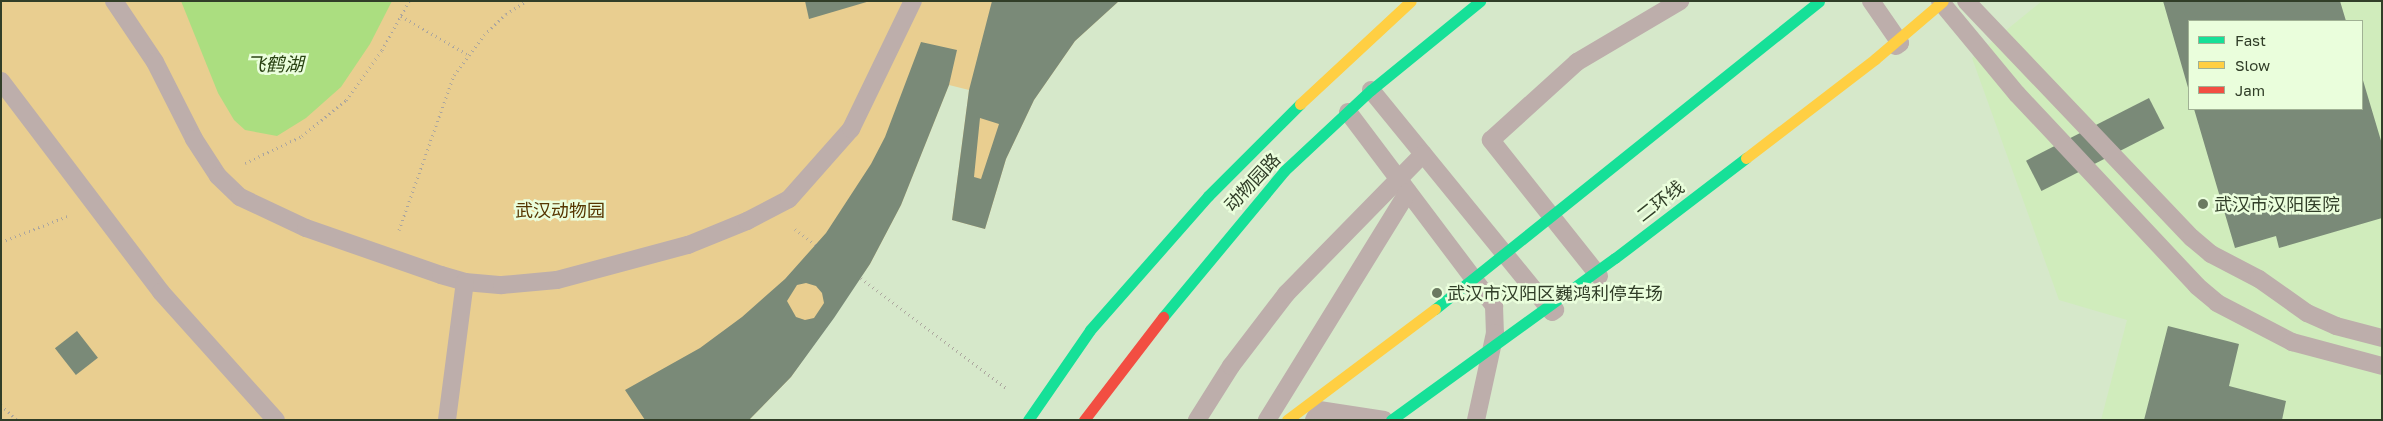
<!DOCTYPE html>
<meta charset="utf-8">
<style>
body{margin:0}
#map{position:relative;width:2383px;height:421px;overflow:hidden;background:#d6e8ca;font-family:"Golos Text","Noto Sans SC",sans-serif}
div>[style]{position:absolute}
[style*='--x']{left:calc(var(--x)*1px);top:calc(var(--y)*1px);width:calc(var(--w)*1px);rotate:calc(var(--a)*1deg)}
.built>*{inset:0;background:#d0ecbc}
.green>*{inset:0;background:#e9ce90}
.water>*{inset:0;background:#abde80}
.building>*{inset:0;background:#7a8a78;transform-origin:0 0}
.path>*{height:3px;margin-top:-1.5px;transform-origin:0;background:repeating-linear-gradient(90deg,#aca69e 0 1px,transparent 0 5px)}
.lane>*{height:18px;margin:-9px;padding:0 9px;transform-origin:9px;border-radius:9px;background:#bdaeab}
.fast>*{height:11px;margin:-5.5px;padding:0 5.5px;transform-origin:5.5px;border-radius:5.5px;background:#16e098}
.slow>*{height:11px;margin:-5.5px;padding:0 5.5px;transform-origin:5.5px;border-radius:5.5px;background:#ffcf43}
.jam>*{height:11px;margin:-5.5px;padding:0 5.5px;transform-origin:5.5px;border-radius:5.5px;background:#f24e42}
.fast-bridge>*{height:11px;margin:-5.5px;padding:0 5.5px;transform-origin:5.5px;border-radius:5.5px;background:#16e098}
.slow-bridge>*{height:11px;margin:-5.5px;padding:0 5.5px;transform-origin:5.5px;border-radius:5.5px;background:#ffcf43}
.dots>*{width:14px;height:14px;translate:-50% -50%;box-sizing:border-box;border:2px solid #eafedc;border-radius:50%}
span{translate:-50% -50%;white-space:nowrap;text-align:center;line-height:1.15;-webkit-text-stroke:5px #eafedc;paint-order:stroke}
.street-label{font-size:18px;color:#313e28}
.poi-label{font-size:18px;color:#313e28}
.left{translate:0 -50%;text-align:left}
.park-label{font-size:18px;color:#563500}
.water-label{font-size:19px;color:#2a4313;font-style:italic}
.frame{position:absolute;inset:0;border:2px solid #313e28;pointer-events:none}
.legend{position:absolute;left:2188px;top:20px;width:175px;height:90px;box-sizing:border-box;background:#eafedc;border:1px solid #a0b194;margin:0;padding:6px 9px;list-style:none;font-size:15px;color:#313e28}
.legend li{display:flex;align-items:center;gap:10px;height:25px}
.legend b{width:25px;border:1px solid #a0b194}
</style>
<div id="map">
<div class="built">
<div style="clip-path:polygon(evenodd,2042px 1px,2382px 1px,2382px 420px,2101px 420px,2127px 320px,2059px 300px,1972px 58px,2042px 1px,2189px 21px,2362px 21px,2362px 109px,2189px 109px,2189px 21px)"></div>
</div>
<div class="green">
<div style="clip-path:polygon(1px 1px,1119px 1px,1075px 41px,1034px 100px,1006px 159px,985px 229px,952px 220px,969px 90px,949px 85px,901px 205px,870px 264px,791px 377px,749px 420px,1px 420px)"></div>
</div>
<div class="water">
<div style="clip-path:polygon(181px 1px,392px 1px,370px 44px,341px 87px,306px 118px,277px 136px,245px 130px,234px 120px,218px 93px)"></div>
</div>
<div class="building">
<div style="clip-path:polygon(805px 1px,870px 1px,809px 19px)"></div>
<div style="clip-path:polygon(evenodd,992px 1px,1119px 1px,1075px 41px,1034px 100px,1006px 159px,985px 229px,952px 220px,969px 90px,992px 1px,980px 118px,999px 124px,981px 179px,974px 177px,980px 118px)"></div>
<div style="clip-path:polygon(2163px 1px,2340px 1px,2346px 21px,2189px 21px,2189px 91px)"></div>
<div style="clip-path:polygon(evenodd,921px 42px,957px 50px,949px 85px,901px 205px,870px 264px,834px 318px,791px 377px,749px 420px,645px 420px,625px 390px,700px 348px,742px 317px,785px 279px,826px 233px,871px 164px,885px 137px,921px 42px,806px 283px,816px 286px,822px 293px,824px 303px,814px 318px,805px 320px,796px 317px,787px 301px,797px 285px,806px 283px)"></div>
<div style="clip-path:polygon(2362px 77px,2382px 144px,2382px 218px,2279px 248px,2276px 236px,2235px 248px,2194px 109px,2362px 109px)"></div>
<div style="left:2149px;top:98px;width:34px;height:138px;rotate:63deg"></div>
<div style="clip-path:polygon(2168px 326px,2239px 344px,2229px 386px,2286px 401px,2282px 420px,2144px 420px)"></div>
<div style="left:77px;top:331px;width:34px;height:28px;rotate:52deg"></div>
</div>
<div class="path">
<div style="--x:401;--y:16;--w:76;--a:29.9"></div>
<div style="--x:245;--y:163;--w:63;--a:-25.3"></div>
<div style="--x:302;--y:136;--w:57;--a:-39.3"></div>
<div style="--x:346;--y:100;--w:62;--a:-54.2"></div>
<div style="--x:382;--y:50;--w:56;--a:-61.1"></div>
<div style="--x:795;--y:229;--w:26;--a:37"></div>
<div style="--x:399;--y:230;--w:164;--a:-70.5"></div>
<div style="--x:454;--y:75;--w:50;--a:-53.1"></div>
<div style="--x:484;--y:35;--w:30;--a:-44"></div>
<div style="--x:506;--y:14;--w:24;--a:-33"></div>
<div style="--x:1;--y:242;--w:72;--a:-21.2"></div>
<div style="--x:861;--y:278;--w:184;--a:37.1"></div>
<div style="--x:1;--y:405;--w:22;--a:43"></div>
</div>
<div class="lane">
<div style="--x:114;--y:1;--w:73;--a:56.1"></div>
<div style="--x:155;--y:62;--w:86;--a:63.1"></div>
<div style="--x:194;--y:139;--w:44;--a:57"></div>
<div style="--x:218;--y:176;--w:30;--a:44"></div>
<div style="--x:240;--y:197;--w:73;--a:25.2"></div>
<div style="--x:306;--y:228;--w:143;--a:19.2"></div>
<div style="--x:441;--y:275;--w:25;--a:16"></div>
<div style="--x:465;--y:282;--w:37;--a:5"></div>
<div style="--x:502;--y:285;--w:55;--a:-5.2"></div>
<div style="--x:557;--y:280;--w:136;--a:-15"></div>
<div style="--x:688;--y:245;--w:64;--a:-22.1"></div>
<div style="--x:747;--y:221;--w:47;--a:-27.6"></div>
<div style="--x:789;--y:199;--w:94;--a:-48.5"></div>
<div style="--x:851;--y:129;--w:142;--a:-64.2"></div>
<div style="--x:1871;--y:1;--w:51;--a:55.4"></div>
<div style="--x:1900;--y:43;--w:5;--a:143"></div>
<div style="--x:1940;--y:1;--w:121;--a:50.4"></div>
<div style="--x:2017;--y:94;--w:263;--a:46.8"></div>
<div style="--x:2197;--y:286;--w:26;--a:40"></div>
<div style="--x:2217;--y:303;--w:85;--a:27.5"></div>
<div style="--x:2292;--y:342;--w:93;--a:14.9"></div>
<div style="--x:1966;--y:1;--w:327;--a:46.4"></div>
<div style="--x:2192;--y:238;--w:25;--a:40"></div>
<div style="--x:2211;--y:254;--w:54;--a:27.5"></div>
<div style="--x:2259;--y:279;--w:59;--a:35.3"></div>
<div style="--x:2307;--y:313;--w:32;--a:24"></div>
<div style="--x:2336;--y:326;--w:48;--a:14.6"></div>
<div style="--x:1;--y:81;--w:265;--a:52.8"></div>
<div style="--x:161;--y:292;--w:172;--a:48.1"></div>
<div style="--x:1371;--y:90;--w:286;--a:50.8"></div>
<div style="--x:1552;--y:312;--w:4;--a:-34"></div>
<div style="--x:1348;--y:112;--w:243;--a:53"></div>
<div style="--x:1494;--y:306;--w:27;--a:88"></div>
<div style="--x:1495;--y:333;--w:89;--a:102.3"></div>
<div style="--x:1599;--y:276;--w:174;--a:-128.5"></div>
<div style="--x:1491;--y:140;--w:116;--a:-42.2"></div>
<div style="--x:1577;--y:62;--w:120;--a:-30.6"></div>
<div style="--x:447;--y:420;--w:139;--a:-82.6"></div>
<div style="--x:1197;--y:420;--w:64;--a:-57.8"></div>
<div style="--x:1231;--y:366;--w:91;--a:-52.6"></div>
<div style="--x:1286;--y:294;--w:196;--a:-45.6"></div>
<div style="--x:1267;--y:420;--w:268;--a:-58.3"></div>
<div style="--x:1314;--y:420;--w:11;--a:-63"></div>
<div style="--x:1319;--y:410;--w:66;--a:8.7"></div>
</div>
<div class="fast">
<div style="--x:1163;--y:317;--w:190;--a:-50.3"></div>
<div style="--x:1284;--y:171;--w:119;--a:-43"></div>
<div style="--x:1371;--y:90;--w:141;--a:-39.2"></div>
<div style="--x:1028;--y:420;--w:109;--a:-55.4"></div>
<div style="--x:1090;--y:330;--w:179;--a:-48.6"></div>
<div style="--x:1208;--y:196;--w:130;--a:-45"></div>
</div>
<div class="slow">
<div style="--x:1300;--y:104;--w:151;--a:-42.9"></div>
</div>
<div class="jam">
<div style="--x:1084;--y:420;--w:130;--a:-52.5"></div>
</div>
<div class="fast-bridge">
<div style="--x:1435;--y:309;--w:492;--a:-38.7"></div>
<div style="--x:1391;--y:420;--w:276;--a:-35.9"></div>
<div style="--x:1615;--y:258;--w:165;--a:-37.4"></div>
</div>
<div class="slow-bridge">
<div style="--x:1746;--y:158;--w:163;--a:-37.5"></div>
<div style="--x:1875;--y:59;--w:89;--a:-40.5"></div>
<div style="--x:1287;--y:420;--w:185;--a:-36.9"></div>
</div>
<div class="dots">
<div style="left:2203px;top:204px;background:#6b7a61"></div>
<div style="left:1437px;top:293px;background:#6b7a61"></div>
</div>
<div class="street-label">
<span style="left:1252px;top:182px;rotate:-47deg">动物园路</span>
<span style="left:1660px;top:201px;rotate:-38deg">二环线</span>
</div>
<div class="poi-label">
<span class="left" style="left:2214px;top:204px">武汉市汉阳医院</span>
<span class="left" style="left:1447px;top:293px">武汉市汉阳区巍鸿利停车场</span>
</div>
<div class="park-label">
<span style="left:560px;top:210px">武汉动物园</span>
</div>
<div class="water-label">
<span style="left:275px;top:64px">飞鹤湖</span>
</div>
<div class="frame"></div>
<ul class="legend">
<li><b style="height:6px;background:#16e098"></b>Fast</li>
<li><b style="height:6px;background:#ffcf43"></b>Slow</li>
<li><b style="height:6px;background:#f24e42"></b>Jam</li>
</ul>
</div>
